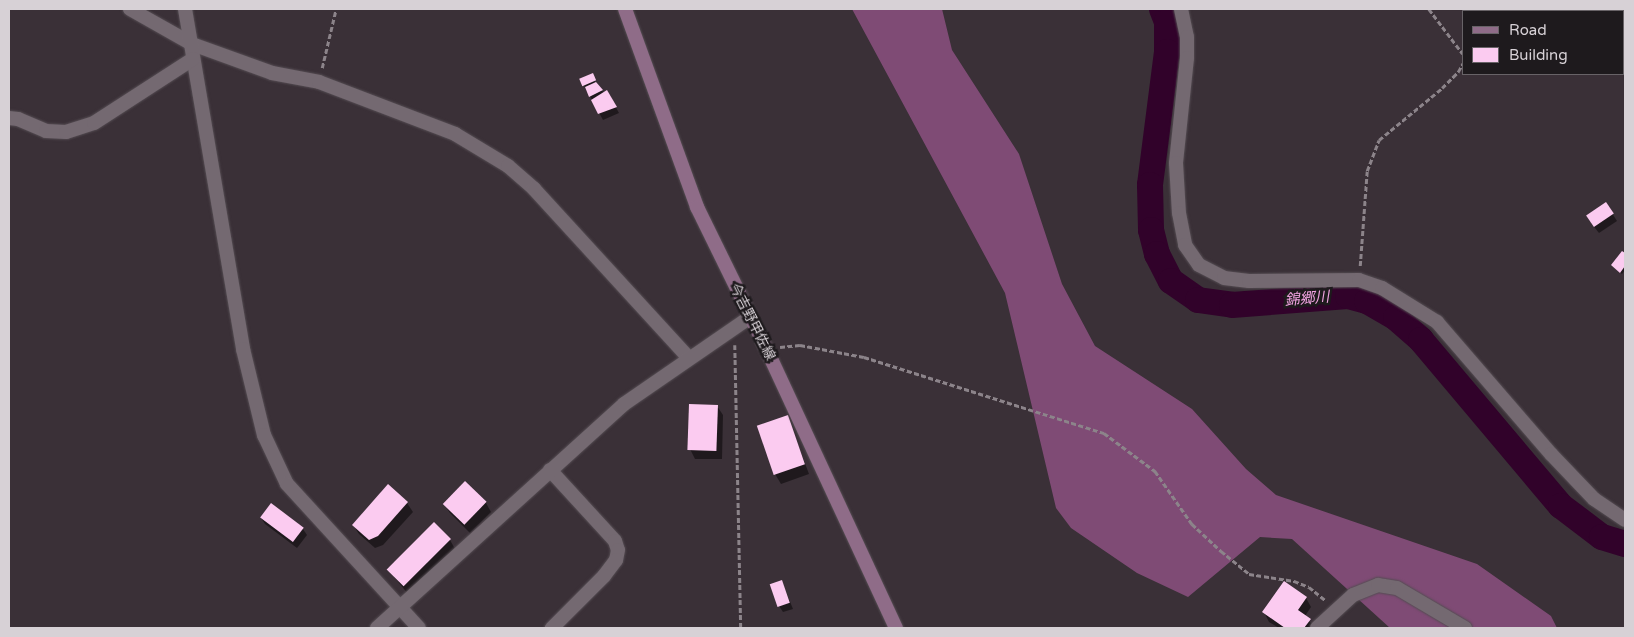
<!DOCTYPE html>
<meta charset="utf-8">
<style>
body{margin:0}
#map{position:relative;width:1634px;height:637px;overflow:hidden;background:#3a3037;font-family:"Varela Round","Noto Sans JP",sans-serif}
div>[style]{position:absolute}
[style*='--x']{left:calc(var(--x)*1px);top:calc(var(--y)*1px);width:calc(var(--w)*1px);rotate:calc(var(--a)*1deg)}
.forest>*{inset:0;background:#7f4b75}
.shadow>*{inset:0;background:#0007}
.river>*{height:26px;margin:-13px;padding:0 13px;transform-origin:13px;border-radius:13px;background:#31022a}
.building>*{inset:0;background:#fbcbf0;transform-origin:0 0}
.path>*{height:2.5px;margin-top:-1.25px;transform-origin:0;background:repeating-linear-gradient(90deg,#8c848a 0 5px,transparent 0 7.5px)}
.roads{filter:drop-shadow(0 0 1px #544c52) drop-shadow(0 0 1px #544c52)}
.minor>*{height:14px;margin:-7px;padding:0 7px;transform-origin:7px;border-radius:7px;background:#746971}
.secondary>*{height:14px;margin:-7px;padding:0 7px;transform-origin:7px;border-radius:7px;background:#8f6c88}
span{translate:-50% -50%;white-space:nowrap;text-align:center;line-height:1.15;-webkit-text-stroke:5px #1e1a1d;paint-order:stroke}
.street-label{font-size:14px;color:#d7d1d6}
.water-label{font-size:15px;color:#f0a2e0;font-style:italic}
.frame{position:absolute;inset:0;border:10px solid #d7d1d6;pointer-events:none}
.legend{position:absolute;left:1462px;top:10px;width:162px;height:65px;box-sizing:border-box;background:#1e1a1d;border:1px solid #686367;margin:0;padding:6px 9px;list-style:none;font-size:15px;color:#d7d1d6}
.legend li{display:flex;align-items:center;gap:10px;height:25px}
.legend b{width:25px;border:1px solid #686367}
</style>
<div id="map">
<div class="forest">
<div style="clip-path:polygon(852px 9px,942px 9px,952px 50px,1019px 154px,1062px 284px,1095px 346px,1192px 409px,1246px 469px,1276px 495px,1477px 564px,1551px 616px,1557px 628px,1390px 628px,1292px 539px,1260px 537px,1188px 597px,1137px 573px,1071px 528px,1056px 508px,1005px 293px)"></div>
</div>
<div class="shadow">
<div style="clip-path:polygon(594px 77px,595px 83px,604px 93px,607px 91px,619px 113px,603px 120px,581px 80px)"></div>
<div style="clip-path:polygon(1606px 204px,1617px 221px,1599px 233px,1591px 223px)"></div>
<div style="clip-path:polygon(1622px 252px,1625px 255px,1625px 270px,1622px 274px,1612px 265px)"></div>
<div style="clip-path:polygon(717px 406px,723px 415px,722px 459px,695px 459px,690px 449px)"></div>
<div style="clip-path:polygon(787px 416px,809px 474px,781px 484px,775px 474px)"></div>
<div style="clip-path:polygon(407px 503px,413px 512px,383px 545px,375px 548px,359px 534px,353px 525px)"></div>
<div style="clip-path:polygon(486px 503px,491px 512px,470px 533px,450px 513px,444px 504px)"></div>
<div style="clip-path:polygon(271px 504px,303px 529px,307px 535px,297px 548px,265px 524px,261px 518px)"></div>
<div style="clip-path:polygon(450px 540px,455px 549px,408px 594px,387px 568px)"></div>
<div style="clip-path:polygon(782px 582px,793px 609px,783px 612px,779px 606px)"></div>
<div style="clip-path:polygon(1306px 598px,1311px 607px,1305px 616px,1315px 628px,1279px 628px,1269px 622px,1264px 612px)"></div>
</div>
<div class="river">
<div style="--x:1162;--y:9;--w:14;--a:69"></div>
<div style="--x:1167;--y:22;--w:30;--a:90"></div>
<div style="--x:1167;--y:52;--w:134;--a:97.3"></div>
<div style="--x:1150;--y:185;--w:45;--a:88.7"></div>
<div style="--x:1151;--y:230;--w:25;--a:76"></div>
<div style="--x:1157;--y:254;--w:30;--a:63"></div>
<div style="--x:1171;--y:281;--w:33;--a:35"></div>
<div style="--x:1198;--y:300;--w:34;--a:8"></div>
<div style="--x:1232;--y:305;--w:116;--a:-4.4"></div>
<div style="--x:1348;--y:296;--w:20;--a:15"></div>
<div style="--x:1367;--y:301;--w:34;--a:30"></div>
<div style="--x:1396;--y:318;--w:33;--a:41"></div>
<div style="--x:1421;--y:340;--w:217;--a:49.9"></div>
<div style="--x:1561;--y:506;--w:51;--a:37.1"></div>
<div style="--x:1602;--y:537;--w:24;--a:17"></div>
</div>
<div class="building">
<div style="left:593px;top:73px;width:8px;height:15px;rotate:67deg"></div>
<div style="clip-path:polygon(596px 82px,603px 90px,589px 97px,585px 87px)"></div>
<div style="clip-path:polygon(607px 90px,617px 107px,598px 114px,591px 100px)"></div>
<div style="left:1606px;top:202px;width:14px;height:24px;rotate:56deg"></div>
<div style="clip-path:polygon(1622px 251px,1625px 253px,1625px 266px,1620px 273px,1611px 265px)"></div>
<div style="left:689px;top:404px;width:29px;height:46px;rotate:2deg"></div>
<div style="left:788px;top:415px;width:52px;height:33px;rotate:71deg"></div>
<div style="left:465px;top:481px;width:30px;height:32px;rotate:44deg"></div>
<div style="clip-path:polygon(388px 484px,408px 502px,378px 536px,369px 540px,352px 525px)"></div>
<div style="left:271px;top:503px;width:41px;height:18px;rotate:37deg"></div>
<div style="left:434px;top:522px;width:24px;height:67px;rotate:45deg"></div>
<div style="left:782px;top:580px;width:24px;height:13px;rotate:71deg"></div>
<div style="clip-path:polygon(1284px 581px,1307px 597px,1298px 610px,1311px 619px,1304px 628px,1285px 628px,1262px 612px)"></div>
</div>
<div class="path">
<div style="--x:1429;--y:9;--w:56;--a:52.9"></div>
<div style="--x:322;--y:68;--w:61;--a:-76.7"></div>
<div style="--x:1360;--y:266;--w:95;--a:-85.8"></div>
<div style="--x:1367;--y:171;--w:33;--a:-69"></div>
<div style="--x:1379;--y:140;--w:82;--a:-39.5"></div>
<div style="--x:1442;--y:88;--w:23;--a:-45"></div>
<div style="--x:1458;--y:72;--w:10;--a:-61"></div>
<div style="--x:735;--y:345;--w:283;--a:88.8"></div>
<div style="--x:780;--y:347;--w:20;--a:-6"></div>
<div style="--x:800;--y:345;--w:65;--a:10.6"></div>
<div style="--x:864;--y:357;--w:252;--a:17.6"></div>
<div style="--x:1104;--y:433;--w:64;--a:36.7"></div>
<div style="--x:1155;--y:471;--w:65;--a:55.1"></div>
<div style="--x:1192;--y:524;--w:40;--a:43"></div>
<div style="--x:1221;--y:551;--w:36;--a:39"></div>
<div style="--x:1249;--y:574;--w:46;--a:8.8"></div>
<div style="--x:1294;--y:581;--w:16;--a:22"></div>
<div style="--x:1309;--y:587;--w:22;--a:39"></div>
</div>
<div class="roads">
<div class="minor">
<div style="--x:130;--y:9;--w:71;--a:29.4"></div>
<div style="--x:192;--y:44;--w:85;--a:19.9"></div>
<div style="--x:272;--y:73;--w:48;--a:10.8"></div>
<div style="--x:319;--y:82;--w:146;--a:20.9"></div>
<div style="--x:455;--y:134;--w:62;--a:31.1"></div>
<div style="--x:508;--y:166;--w:35;--a:41"></div>
<div style="--x:534;--y:189;--w:229;--a:47.5"></div>
<div style="--x:185;--y:9;--w:345;--a:80.3"></div>
<div style="--x:243;--y:349;--w:89;--a:76.3"></div>
<div style="--x:264;--y:435;--w:54;--a:64.9"></div>
<div style="--x:287;--y:484;--w:195;--a:47.5"></div>
<div style="--x:1181;--y:9;--w:29;--a:78"></div>
<div style="--x:1187;--y:37;--w:21;--a:90"></div>
<div style="--x:1187;--y:58;--w:106;--a:96"></div>
<div style="--x:1176;--y:163;--w:50;--a:86.6"></div>
<div style="--x:1179;--y:213;--w:33;--a:79"></div>
<div style="--x:1185;--y:245;--w:24;--a:55"></div>
<div style="--x:1199;--y:265;--w:28;--a:27"></div>
<div style="--x:1224;--y:278;--w:25;--a:7"></div>
<div style="--x:1249;--y:281;--w:110;--a:-0.5"></div>
<div style="--x:1359;--y:280;--w:24;--a:19"></div>
<div style="--x:1382;--y:288;--w:65;--a:31.7"></div>
<div style="--x:1437;--y:322;--w:174;--a:49.2"></div>
<div style="--x:1551;--y:454;--w:62;--a:46.3"></div>
<div style="--x:1594;--y:499;--w:37;--a:34"></div>
<div style="--x:9;--y:118;--w:9;--a:6"></div>
<div style="--x:18;--y:119;--w:30;--a:23"></div>
<div style="--x:46;--y:131;--w:20;--a:3"></div>
<div style="--x:66;--y:132;--w:29;--a:-18"></div>
<div style="--x:94;--y:123;--w:118;--a:-32.9"></div>
<div style="--x:550;--y:470;--w:96;--a:47.5"></div>
<div style="--x:615;--y:541;--w:9;--a:72"></div>
<div style="--x:618;--y:550;--w:10;--a:101"></div>
<div style="--x:616;--y:560;--w:20;--a:127"></div>
<div style="--x:604;--y:576;--w:74;--a:135"></div>
<div style="--x:377;--y:628;--w:333;--a:-42.2"></div>
<div style="--x:624;--y:404;--w:153;--a:-34.6"></div>
<div style="--x:1317;--y:628;--w:49;--a:-42.5"></div>
<div style="--x:1353;--y:595;--w:27;--a:-22"></div>
<div style="--x:1378;--y:585;--w:19;--a:9"></div>
<div style="--x:1397;--y:588;--w:79;--a:30.5"></div>
</div>
<div class="secondary">
<div style="--x:625;--y:9;--w:211;--a:70"></div>
<div style="--x:697;--y:207;--w:157;--a:63.9"></div>
<div style="--x:766;--y:348;--w:309;--a:65.1"></div>
</div>
</div>
<div class="street-label">
<span style="left:752px;top:322px;rotate:63deg">今吉野甲佐線</span>
</div>
<div class="water-label">
<span style="left:1307px;top:299px;rotate:-5deg">錦郷川</span>
</div>
<div class="frame"></div>
<ul class="legend">
<li><b style="height:6px;background:#8f6c88"></b>Road</li>
<li><b style="height:14px;background:#fbcbf0"></b>Building</li>
</ul>
</div>
